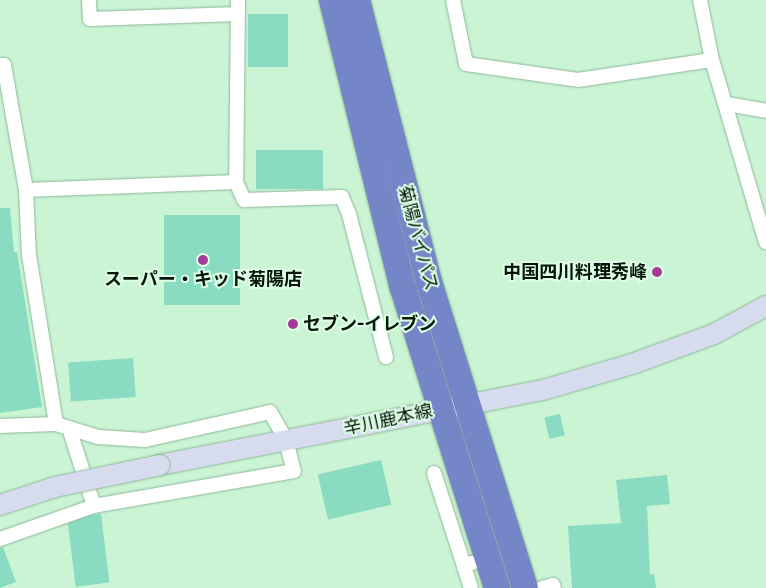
<!DOCTYPE html>
<meta charset="utf-8">
<style>
body{margin:0}
#map{position:relative;width:766px;height:588px;overflow:hidden;background:#caf4d4;font-family:"Fira Sans","Noto Sans JP",sans-serif}
div>[style]{position:absolute}
[style*='--x']{left:calc(var(--x)*1px);top:calc(var(--y)*1px);width:calc(var(--w)*1px);rotate:calc(var(--a)*1deg)}
.building>*{inset:0;background:#89dcc2;transform-origin:0 0}
.roads{filter:drop-shadow(0 0 1px #8eb698) drop-shadow(0 0 1px #8eb698)}
.street>*{height:14px;margin:-7px;padding:0 7px;transform-origin:7px;border-radius:7px;background:#fff}
.secondary>*{height:20px;margin:-10px;padding:0 10px;transform-origin:10px;border-radius:10px;background:#d6dbee}
.highway>*{height:26px;margin:-13px;padding:0 13px;transform-origin:13px;border-radius:13px;background:#7586c8}
.bridges{filter:drop-shadow(0 0 1px #8eb698) drop-shadow(0 0 1px #8eb698)}
.secondary-bridge>*{height:20px;margin:-10px;padding:0 10px;transform-origin:10px;border-radius:10px;background:#d6dbee}
.dots>*{width:14px;height:14px;translate:-50% -50%;box-sizing:border-box;border:2px solid #ddffe5;border-radius:50%}
span{translate:-50% -50%;white-space:nowrap;text-align:center;line-height:1.15;-webkit-text-stroke:4px #ddffe5;paint-order:stroke}
.street-label{font-size:18px;color:#06140a}
.poi-label{font-size:18px;color:#06140a;font-weight:700}
.right{translate:-100% -50%;text-align:right}
.left{translate:0 -50%;text-align:left}
</style>
<div id="map">
<div class="building">
<div style="left:248px;top:14px;width:40px;height:53px"></div>
<div style="left:323px;top:150px;width:39px;height:67px;rotate:90deg"></div>
<div style="clip-path:polygon(0 208px,10px 208px,14px 252px,17px 252px,42px 407px,0 413px)"></div>
<div style="left:164px;top:215px;width:76px;height:90px"></div>
<div style="left:133px;top:358px;width:39px;height:65px;rotate:86deg"></div>
<div style="left:560px;top:414px;width:22px;height:16px;rotate:77deg"></div>
<div style="left:381px;top:460px;width:46px;height:65px;rotate:77deg"></div>
<div style="clip-path:polygon(667px 475px,670px 504px,647px 506px,650px 575px,654px 574px,656px 588px,572px 588px,568px 526px,621px 523px,616px 480px)"></div>
<div style="left:101px;top:514px;width:69px;height:34px;rotate:83deg"></div>
<div style="clip-path:polygon(3px 547px,16px 582px,0 588px,0 548px)"></div>
</div>
<div class="roads">
<div class="street">
<div style="--x:89;--y:0;--w:19;--a:87"></div>
<div style="--x:90;--y:19;--w:148;--a:-1.9"></div>
<div style="--x:238;--y:0;--w:182;--a:90.6"></div>
<div style="--x:236;--y:182;--w:20;--a:66"></div>
<div style="--x:244;--y:200;--w:98;--a:-1.8"></div>
<div style="--x:342;--y:197;--w:18;--a:68"></div>
<div style="--x:349;--y:214;--w:148;--a:75.5"></div>
<div style="--x:453;--y:0;--w:65;--a:78.5"></div>
<div style="--x:466;--y:64;--w:113;--a:8.1"></div>
<div style="--x:578;--y:80;--w:135;--a:-8.5"></div>
<div style="--x:700;--y:0;--w:61;--a:78.7"></div>
<div style="--x:712;--y:60;--w:190;--a:73.5"></div>
<div style="--x:0;--y:65;--w:4;--a:0"></div>
<div style="--x:4;--y:65;--w:127;--a:80"></div>
<div style="--x:26;--y:190;--w:65;--a:87.4"></div>
<div style="--x:29;--y:255;--w:171;--a:80.9"></div>
<div style="--x:727;--y:104;--w:40;--a:10"></div>
<div style="--x:26;--y:190;--w:210;--a:-2.2"></div>
<div style="--x:0;--y:426;--w:56;--a:-2"></div>
<div style="--x:56;--y:424;--w:44;--a:17.2"></div>
<div style="--x:98;--y:437;--w:47;--a:3.7"></div>
<div style="--x:145;--y:440;--w:128;--a:-12.6"></div>
<div style="--x:270;--y:412;--w:32;--a:60"></div>
<div style="--x:286;--y:440;--w:32;--a:76"></div>
<div style="--x:294;--y:471;--w:203;--a:170.1"></div>
<div style="--x:94;--y:506;--w:100;--a:160.7"></div>
<div style="--x:69;--y:428;--w:82;--a:72.2"></div>
<div style="--x:434;--y:473;--w:98;--a:72.1"></div>
<div style="--x:471;--y:588;--w:23;--a:-108"></div>
<div style="--x:464;--y:566;--w:9;--a:-21"></div>
<div style="--x:542;--y:588;--w:11;--a:-15"></div>
<div style="--x:553;--y:585;--w:3;--a:72"></div>
</div>
<div class="secondary">
<div style="--x:160;--y:465;--w:390;--a:-11.1"></div>
<div style="--x:543;--y:390;--w:93;--a:-16.3"></div>
<div style="--x:632;--y:364;--w:87;--a:-20.1"></div>
<div style="--x:714;--y:334;--w:59;--a:-28.3"></div>
</div>
<div class="highway">
<div style="--x:332;--y:0;--w:297;--a:76.2"></div>
<div style="--x:403;--y:288;--w:314;--a:72.6"></div>
<div style="--x:357;--y:0;--w:291;--a:75.7"></div>
<div style="--x:429;--y:282;--w:321;--a:72.6"></div>
</div>
</div>
<div class="bridges">
<div class="secondary-bridge">
<div style="--x:0;--y:505;--w:58;--a:-18.1"></div>
<div style="--x:55;--y:487;--w:107;--a:-11.8"></div>
</div>
</div>
<div class="dots">
<div style="left:203px;top:260px;background:#a53a9a"></div>
<div style="left:657px;top:272px;background:#a53a9a"></div>
<div style="left:293px;top:324px;background:#a53a9a"></div>
</div>
<div class="street-label">
<span style="left:418px;top:238px;rotate:75deg">菊陽バイパス</span>
<span style="left:388px;top:420px;rotate:-12deg">辛川鹿本線</span>
</div>
<div class="poi-label">
<span class="right" style="left:647px;top:272px">中国四川料理秀峰</span>
<span style="left:203px;top:279px">スーパー・キッド菊陽店</span>
<span class="left" style="left:303px;top:324px">セブン-イレブン</span>
</div>
</div>
